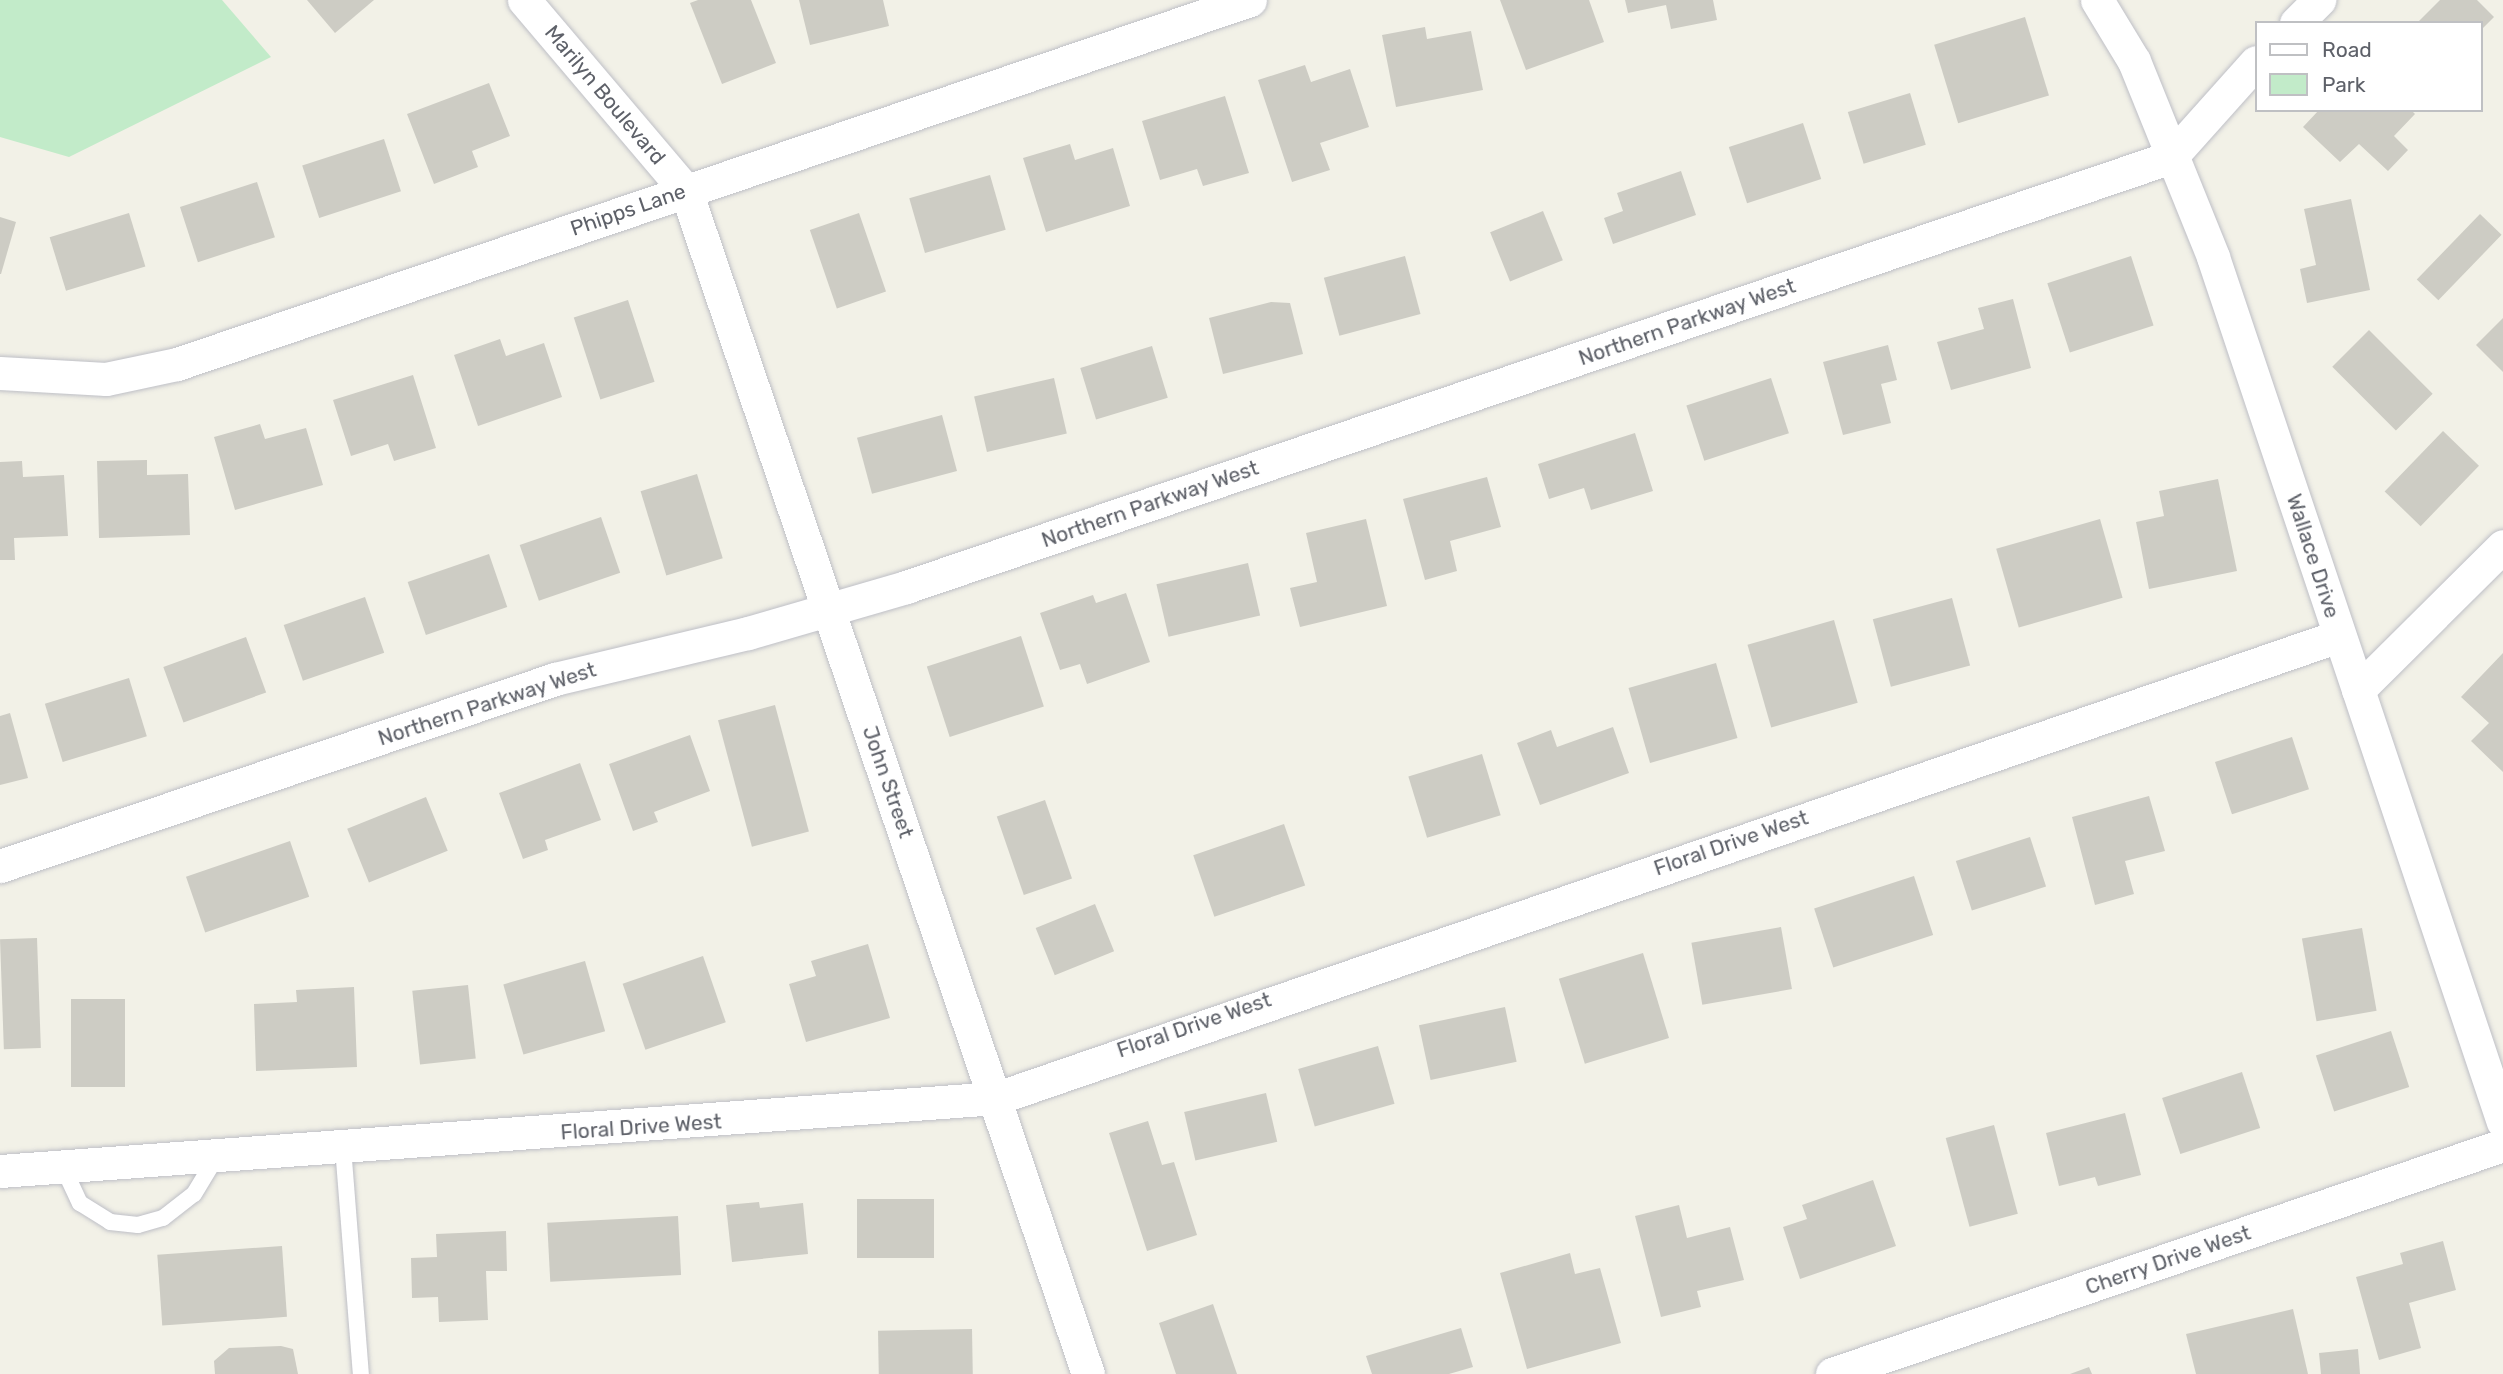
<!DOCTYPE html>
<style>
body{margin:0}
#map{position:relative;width:2503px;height:1374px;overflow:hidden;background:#f2f1e7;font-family:Rubik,sans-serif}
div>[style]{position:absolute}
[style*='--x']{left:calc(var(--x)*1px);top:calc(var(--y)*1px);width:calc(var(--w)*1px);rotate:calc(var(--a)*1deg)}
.green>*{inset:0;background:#c2ebc9}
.building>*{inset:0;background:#cdccc4;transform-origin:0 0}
.roads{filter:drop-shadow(0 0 2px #bebfc6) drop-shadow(0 0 2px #bebfc6)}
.service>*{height:16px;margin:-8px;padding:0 8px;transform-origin:8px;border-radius:8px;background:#fff}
.minor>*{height:33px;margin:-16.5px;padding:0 16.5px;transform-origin:16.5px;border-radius:16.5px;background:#fff}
span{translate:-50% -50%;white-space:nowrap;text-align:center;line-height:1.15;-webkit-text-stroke:6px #fff;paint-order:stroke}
.street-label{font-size:21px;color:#5e6169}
.legend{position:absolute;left:2255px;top:21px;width:228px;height:91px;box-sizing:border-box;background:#fff;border:2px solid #bfc0c3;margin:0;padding:9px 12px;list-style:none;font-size:21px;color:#5e6169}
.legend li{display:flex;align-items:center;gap:14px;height:35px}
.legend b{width:35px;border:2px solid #bfc0c3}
</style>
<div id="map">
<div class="green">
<div style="clip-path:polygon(0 0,222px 0,271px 57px,69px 157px,0 137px)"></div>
</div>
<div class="building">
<div style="clip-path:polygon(307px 0,374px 0,335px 33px)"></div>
<div style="clip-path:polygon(698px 0,751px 0,776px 63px,722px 84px,690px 3px)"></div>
<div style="clip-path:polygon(799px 0,883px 0,889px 26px,810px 45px)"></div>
<div style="clip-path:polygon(1500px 0,1589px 0,1604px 42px,1526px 70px)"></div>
<div style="clip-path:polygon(1625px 0,1713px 0,1717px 20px,1671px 29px,1666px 5px,1628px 13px)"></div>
<div style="clip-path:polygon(2440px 0,2477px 0,2494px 17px,2480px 31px,2480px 23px,2417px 23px)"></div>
<div style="left:2025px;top:17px;width:82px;height:95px;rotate:73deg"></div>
<div style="clip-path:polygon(1425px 27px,1427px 39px,1471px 31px,1483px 90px,1396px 107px,1382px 35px)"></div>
<div style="clip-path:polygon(1305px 65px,1311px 82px,1350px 69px,1369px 127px,1320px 143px,1330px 170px,1292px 182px,1258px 80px)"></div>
<div style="clip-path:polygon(489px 83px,510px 136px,472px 151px,478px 167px,434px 184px,407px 114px)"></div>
<div style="left:1910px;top:93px;width:54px;height:65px;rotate:73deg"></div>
<div style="clip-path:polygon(1225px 96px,1249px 173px,1203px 186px,1197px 169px,1160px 180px,1142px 121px)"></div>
<div style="clip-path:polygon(2319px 110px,2411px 110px,2415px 114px,2394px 136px,2408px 150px,2388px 171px,2359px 144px,2340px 162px,2303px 127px)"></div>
<div style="left:1803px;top:123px;width:59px;height:78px;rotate:72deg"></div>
<div style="left:384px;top:139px;width:55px;height:86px;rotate:72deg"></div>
<div style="clip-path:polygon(1070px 144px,1075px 160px,1113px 148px,1130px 206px,1046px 232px,1023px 158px)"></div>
<div style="clip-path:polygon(1681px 171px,1696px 215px,1613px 244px,1604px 218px,1623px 211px,1617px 193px)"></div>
<div style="left:990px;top:175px;width:57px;height:84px;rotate:74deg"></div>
<div style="left:257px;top:182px;width:58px;height:81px;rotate:72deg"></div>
<div style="clip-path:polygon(2351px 199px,2370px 290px,2307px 303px,2300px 269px,2316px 265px,2304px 209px)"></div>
<div style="left:1543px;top:211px;width:53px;height:57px;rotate:68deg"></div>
<div style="left:129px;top:213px;width:56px;height:83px;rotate:73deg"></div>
<div style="left:859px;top:213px;width:83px;height:52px;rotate:71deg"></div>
<div style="left:2480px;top:214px;width:30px;height:91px;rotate:44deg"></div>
<div style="clip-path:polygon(0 217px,16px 222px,1px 274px,0 274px)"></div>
<div style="left:1405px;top:256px;width:60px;height:84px;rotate:75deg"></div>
<div style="left:2131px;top:256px;width:73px;height:88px;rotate:72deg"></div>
<div style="clip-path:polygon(2013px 299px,2031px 368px,1951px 390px,1937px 342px,1984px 329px,1978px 308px)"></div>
<div style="left:628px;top:300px;width:86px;height:57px;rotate:72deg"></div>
<div style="clip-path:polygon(1271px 302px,1290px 303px,1303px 354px,1223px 374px,1209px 318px)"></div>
<div style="clip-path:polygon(2503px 318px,2503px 372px,2476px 345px)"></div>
<div style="left:2369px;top:330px;width:90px;height:52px;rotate:45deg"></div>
<div style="clip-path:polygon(500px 339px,506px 356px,544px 343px,562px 397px,478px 426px,454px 355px)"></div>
<div style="clip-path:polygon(1888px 345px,1897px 380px,1881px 384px,1891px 423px,1843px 435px,1823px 362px)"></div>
<div style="left:1152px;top:346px;width:54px;height:75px;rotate:73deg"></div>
<div style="clip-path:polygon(413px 375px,436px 448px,394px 461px,388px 444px,351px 456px,333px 400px)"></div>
<div style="left:1054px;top:378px;width:57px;height:82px;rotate:77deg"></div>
<div style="left:1771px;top:378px;width:58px;height:89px;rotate:72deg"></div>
<div style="left:942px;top:415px;width:58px;height:88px;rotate:75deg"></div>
<div style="clip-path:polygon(260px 424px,265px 439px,306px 428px,323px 485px,235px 510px,214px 437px)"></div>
<div style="left:2443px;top:431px;width:50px;height:84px;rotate:44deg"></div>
<div style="clip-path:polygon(1635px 433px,1653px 491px,1591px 510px,1584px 488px,1549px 499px,1538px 464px)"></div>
<div style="clip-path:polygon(147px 460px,147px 475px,188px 474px,190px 535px,99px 538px,97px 461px)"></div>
<div style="clip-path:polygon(22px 461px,23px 477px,64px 475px,68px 536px,14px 538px,15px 560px,0 560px,0 462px)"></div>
<div style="left:697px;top:474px;width:88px;height:59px;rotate:73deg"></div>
<div style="clip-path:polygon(1487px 477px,1501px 527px,1450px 541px,1457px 571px,1425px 580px,1403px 499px)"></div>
<div style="clip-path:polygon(2218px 479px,2237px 571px,2149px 589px,2136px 522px,2164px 516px,2159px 491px)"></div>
<div style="left:601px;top:517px;width:59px;height:86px;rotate:71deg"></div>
<div style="clip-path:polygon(1366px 519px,1387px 606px,1300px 627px,1290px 588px,1317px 582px,1306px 533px)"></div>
<div style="left:2100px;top:519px;width:82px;height:108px;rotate:74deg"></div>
<div style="left:489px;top:554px;width:56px;height:86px;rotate:71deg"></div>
<div style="left:1248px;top:563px;width:54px;height:94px;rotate:77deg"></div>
<div style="clip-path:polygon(1126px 593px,1150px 662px,1087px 684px,1080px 664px,1060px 670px,1040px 613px,1093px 595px,1096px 603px)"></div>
<div style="left:365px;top:597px;width:59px;height:86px;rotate:71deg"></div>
<div style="left:1952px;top:598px;width:70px;height:82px;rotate:75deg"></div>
<div style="left:1834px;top:620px;width:86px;height:90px;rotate:74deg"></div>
<div style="left:1021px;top:636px;width:74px;height:99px;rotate:72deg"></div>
<div style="left:246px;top:637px;width:59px;height:88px;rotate:70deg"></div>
<div style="clip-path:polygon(2503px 653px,2503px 772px,2471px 741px,2489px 723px,2461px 697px)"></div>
<div style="left:1716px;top:663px;width:78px;height:91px;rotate:74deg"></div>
<div style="left:129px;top:678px;width:61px;height:88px;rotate:73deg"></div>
<div style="left:775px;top:705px;width:131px;height:59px;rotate:75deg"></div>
<div style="clip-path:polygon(10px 713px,28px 778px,0 785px,0 716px)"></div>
<div style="clip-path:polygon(1613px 727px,1629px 773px,1540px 805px,1517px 743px,1551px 730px,1557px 747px)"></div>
<div style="clip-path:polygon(690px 735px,710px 791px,654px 812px,658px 822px,633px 831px,609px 764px)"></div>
<div style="left:2292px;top:737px;width:55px;height:81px;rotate:72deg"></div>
<div style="left:1482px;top:754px;width:64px;height:77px;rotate:73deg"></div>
<div style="clip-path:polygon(580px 763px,601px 820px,545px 840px,548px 850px,523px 859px,499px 793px)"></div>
<div style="clip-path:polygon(2149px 796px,2165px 851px,2125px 861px,2134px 894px,2095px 905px,2072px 817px)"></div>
<div style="left:426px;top:797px;width:58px;height:85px;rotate:68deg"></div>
<div style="left:1045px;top:800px;width:83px;height:51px;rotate:71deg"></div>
<div style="left:1284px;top:824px;width:65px;height:96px;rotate:71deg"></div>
<div style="left:2030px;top:837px;width:52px;height:78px;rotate:72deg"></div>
<div style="left:290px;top:841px;width:59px;height:110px;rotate:71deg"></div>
<div style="left:1914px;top:876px;width:62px;height:105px;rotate:72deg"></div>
<div style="left:1095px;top:904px;width:51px;height:64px;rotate:68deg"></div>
<div style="left:1781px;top:927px;width:63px;height:91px;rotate:80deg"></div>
<div style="left:2362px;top:928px;width:84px;height:61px;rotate:80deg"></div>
<div style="left:37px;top:938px;width:110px;height:37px;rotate:88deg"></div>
<div style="clip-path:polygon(868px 944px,890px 1018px,806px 1042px,789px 984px,816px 976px,811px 961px)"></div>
<div style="left:1643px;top:953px;width:89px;height:88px;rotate:73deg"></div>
<div style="left:703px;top:956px;width:70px;height:85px;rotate:71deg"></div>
<div style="left:585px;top:961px;width:73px;height:85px;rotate:74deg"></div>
<div style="left:468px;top:985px;width:74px;height:56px;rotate:84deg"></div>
<div style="clip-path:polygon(354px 987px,357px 1067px,256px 1071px,254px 1004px,297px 1002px,296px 990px)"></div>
<div style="left:71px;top:999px;width:54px;height:88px"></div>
<div style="left:1505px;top:1007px;width:56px;height:88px;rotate:78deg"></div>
<div style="left:2391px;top:1031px;width:59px;height:79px;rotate:72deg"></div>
<div style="left:1378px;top:1046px;width:60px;height:83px;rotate:74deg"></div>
<div style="left:2242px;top:1072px;width:59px;height:84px;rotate:72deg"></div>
<div style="left:1266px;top:1093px;width:50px;height:84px;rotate:77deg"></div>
<div style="clip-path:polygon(2125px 1113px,2141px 1175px,2098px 1186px,2095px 1177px,2059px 1186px,2046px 1133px)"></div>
<div style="clip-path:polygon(1148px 1121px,1162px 1165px,1174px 1162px,1197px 1235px,1147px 1251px,1109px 1133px)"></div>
<div style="left:1994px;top:1125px;width:92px;height:50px;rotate:75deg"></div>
<div style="clip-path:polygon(1873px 1180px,1896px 1246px,1800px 1279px,1783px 1227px,1807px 1219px,1802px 1205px)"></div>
<div style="left:857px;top:1199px;width:77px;height:59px"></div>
<div style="clip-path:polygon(759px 1202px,760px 1208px,803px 1203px,808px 1254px,732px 1262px,726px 1205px)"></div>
<div style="clip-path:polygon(1679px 1205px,1687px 1238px,1730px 1227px,1744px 1280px,1697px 1291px,1701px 1307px,1661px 1317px,1635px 1216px)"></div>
<div style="left:678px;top:1216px;width:59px;height:131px;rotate:87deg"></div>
<div style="clip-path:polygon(506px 1231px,507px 1271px,486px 1271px,488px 1320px,439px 1322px,438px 1297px,412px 1298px,411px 1258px,437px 1257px,436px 1234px)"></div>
<div style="clip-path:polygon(2443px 1241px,2456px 1290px,2409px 1303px,2421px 1348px,2379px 1360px,2356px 1277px,2403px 1264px,2400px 1253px)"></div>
<div style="left:282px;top:1246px;width:71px;height:125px;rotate:86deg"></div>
<div style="clip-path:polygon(1570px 1253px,1575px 1274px,1600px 1268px,1621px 1343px,1527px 1369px,1500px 1273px)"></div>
<div style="clip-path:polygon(1213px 1304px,1237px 1374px,1176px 1374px,1159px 1323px)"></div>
<div style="clip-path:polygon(2293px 1309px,2308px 1374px,2196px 1374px,2186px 1334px)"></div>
<div style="clip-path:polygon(1461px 1328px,1473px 1367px,1449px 1374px,1372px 1374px,1366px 1356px)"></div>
<div style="left:972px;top:1329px;width:45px;height:94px;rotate:89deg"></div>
<div style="clip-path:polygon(281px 1346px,293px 1349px,298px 1374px,215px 1374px,214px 1361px,229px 1348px)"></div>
<div style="clip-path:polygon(2358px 1349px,2360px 1374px,2321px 1374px,2319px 1353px)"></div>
<div style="clip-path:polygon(2089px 1367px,2092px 1374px,2070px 1374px)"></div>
</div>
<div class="roads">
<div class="service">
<div style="--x:343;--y:1147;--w:228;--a:85.5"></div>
<div style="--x:63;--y:1167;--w:40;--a:65"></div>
<div style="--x:80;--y:1203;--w:36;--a:32"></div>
<div style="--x:110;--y:1222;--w:28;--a:6"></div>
<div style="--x:138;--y:1225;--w:26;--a:-16"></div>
<div style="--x:163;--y:1218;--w:39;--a:-38"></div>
<div style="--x:194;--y:1194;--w:44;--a:-58.8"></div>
</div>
<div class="minor">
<div style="--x:524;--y:0;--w:250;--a:49.7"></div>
<div style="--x:686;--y:191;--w:1249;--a:71.23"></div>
<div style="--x:2097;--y:0;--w:71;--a:58.8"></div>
<div style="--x:2134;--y:61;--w:211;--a:68"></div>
<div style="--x:2213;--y:257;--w:912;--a:71.47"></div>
<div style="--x:2296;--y:23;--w:33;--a:-45"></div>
<div style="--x:0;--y:373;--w:106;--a:3.2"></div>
<div style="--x:106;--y:379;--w:73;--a:-11.9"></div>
<div style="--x:177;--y:364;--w:1133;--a:-18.74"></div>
<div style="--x:2358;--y:690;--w:204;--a:-44.8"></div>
<div style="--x:0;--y:866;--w:586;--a:-18.62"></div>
<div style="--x:555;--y:679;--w:198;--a:-13.4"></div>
<div style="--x:748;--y:633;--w:165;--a:-16.2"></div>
<div style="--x:906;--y:587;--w:1336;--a:-18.77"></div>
<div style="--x:2171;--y:157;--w:127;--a:-48.2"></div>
<div style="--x:0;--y:1171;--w:1000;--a:-4.19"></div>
<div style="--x:997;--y:1098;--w:1419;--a:-19"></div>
<div style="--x:1832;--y:1374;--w:709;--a:-18.84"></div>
</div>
</div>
<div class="street-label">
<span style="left:605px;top:95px;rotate:50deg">Marilyn Boulevard</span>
<span style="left:628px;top:210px;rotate:-19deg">Phipps Lane</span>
<span style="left:1687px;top:322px;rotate:-19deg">Northern Parkway West</span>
<span style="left:1150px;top:504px;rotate:-19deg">Northern Parkway West</span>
<span style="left:2313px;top:556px;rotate:72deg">Wallace Drive</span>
<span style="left:487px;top:704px;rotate:-18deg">Northern Parkway West</span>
<span style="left:888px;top:782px;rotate:71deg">John Street</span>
<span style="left:1731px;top:843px;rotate:-19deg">Floral Drive West</span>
<span style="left:1194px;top:1025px;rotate:-19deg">Floral Drive West</span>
<span style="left:641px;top:1127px;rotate:-4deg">Floral Drive West</span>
<span style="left:2168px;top:1260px;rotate:-19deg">Cherry Drive West</span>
</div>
<ul class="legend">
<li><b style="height:9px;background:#fff"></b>Road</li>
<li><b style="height:19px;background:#c2ebc9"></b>Park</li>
</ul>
</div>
